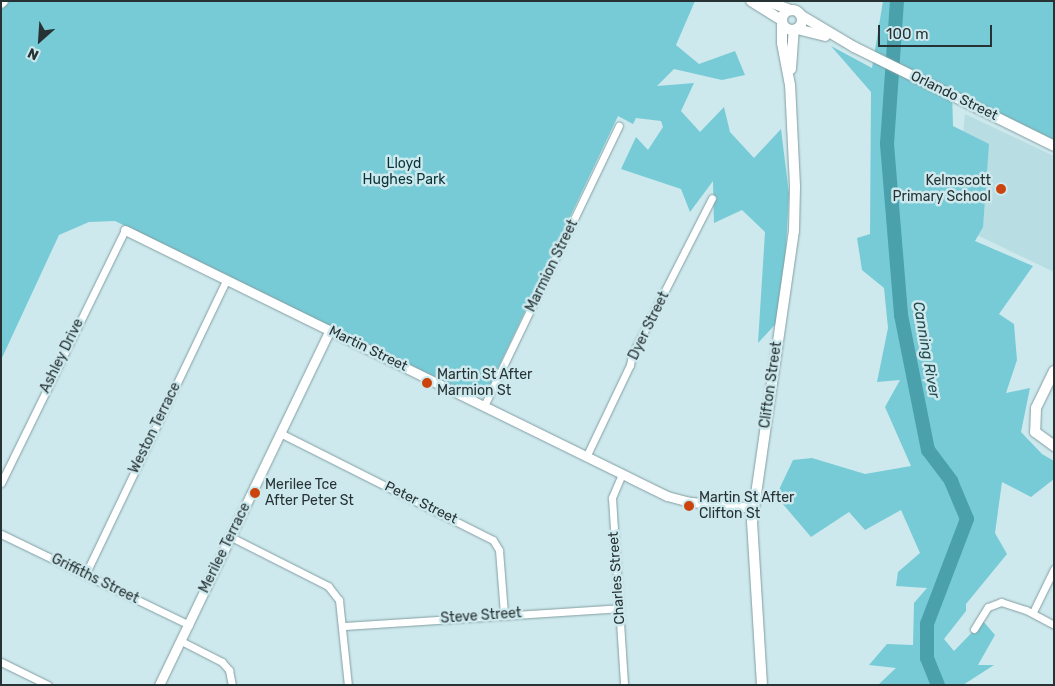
<!DOCTYPE html>
<style>
body{margin:0}
#map{position:relative;width:1055px;height:686px;overflow:hidden;background:#cde9ed;font-family:Rubik,sans-serif}
div>[style]{position:absolute}
[style*='--x']{left:calc(var(--x)*1px);top:calc(var(--y)*1px);width:calc(var(--w)*1px);rotate:calc(var(--a)*1deg)}
.built>*{inset:0;background:#b8dde2}
.green>*{inset:0;background:#77cbd6}
.river>*{height:14px;margin:-7px;padding:0 7px;transform-origin:7px;border-radius:7px;background:#4aa1ab}
.roads{filter:drop-shadow(0 0 1px #839ea2) drop-shadow(0 0 1px #839ea2)}
.minor>*{height:7px;margin:-3.5px;padding:0 3.5px;transform-origin:3.5px;border-radius:3.5px;background:#fff}
.tertiary>*{height:9px;margin:-4.5px;padding:0 4.5px;transform-origin:4.5px;border-radius:4.5px;background:#fff}
.secondary>*{height:10px;margin:-5px;padding:0 5px;transform-origin:5px;border-radius:5px;background:#fff}
.secondary>.ring{margin:-5px;padding:0;box-sizing:content-box;background:none;border:10px solid #fff;border-radius:50%}
.dots>*{width:14px;height:14px;translate:-50% -50%;box-sizing:border-box;border:2px solid #cde9ed;border-radius:50%}
span{translate:-50% -50%;white-space:nowrap;text-align:center;line-height:1.15;-webkit-text-stroke:5px #cde9ed;paint-order:stroke}
.street-label{font-size:14px;color:#273234}
.park-label{font-size:14px;color:#093439}
.poi-label{font-size:14px;color:#273234}
.right{translate:-100% -50%;text-align:right}
.left{translate:0 -50%;text-align:left}
.water-label{font-size:15px;color:#224a4f;font-style:italic}
.frame{position:absolute;inset:0;border:2px solid #273234;pointer-events:none}
.north{position:absolute;left:15px;top:15px;width:50px;height:50px;-webkit-text-stroke:4px #cde9ed;paint-order:stroke;rotate:206deg;font-size:14px;font-weight:700;line-height:20px;text-align:center;color:#273234}
.north::after{content:'';display:block;margin:auto;width:18px;height:22px;background:#273234;clip-path:polygon(50% 0,100% 100%,50% 72%,0 100%)}
.scale{position:absolute;left:878px;top:25px;width:114px;height:22px;box-sizing:border-box;border:2px solid #273234;border-top:0;padding-left:6px;font-size:15px;line-height:18px;white-space:nowrap;color:#273234;-webkit-text-stroke:4px #cde9ed;paint-order:stroke}
</style>
<div id="map">
<div class="built">
<div style="clip-path:polygon(965px 114px,1054px 156px,1054px 272px,977px 235px,962px 144px)"></div>
</div>
<div class="green">
<div style="clip-path:polygon(8px 1px,695px 1px,676px 45px,699px 64px,735px 51px,745px 75px,722px 80px,674px 69px,657px 86px,694px 83px,681px 111px,700px 132px,724px 107px,730px 132px,754px 158px,781px 129px,789px 194px,782px 317px,758px 343px,765px 232px,742px 210px,714px 223px,713px 181px,690px 212px,681px 189px,621px 169px,636px 137px,648px 150px,663px 127px,661px 121px,636px 118px,633px 124px,618px 116px,487px 391px,481px 395px,472px 395px,115px 221px,89px 222px,59px 235px,1px 360px,1px 7px)"></div>
<div style="clip-path:polygon(883px 1px,1054px 1px,1054px 140px,952px 90px,953px 126px,989px 144px,983px 227px,975px 241px,1033px 266px,999px 314px,1014px 324px,1017px 360px,1006px 393px,1030px 388px,1021px 432px,1042px 454px,1054px 461px,1054px 479px,1031px 497px,1002px 482px,995px 533px,1007px 554px,966px 604px,966px 611px,944px 639px,954px 651px,983px 621px,995px 635px,978px 665px,994px 665px,963px 685px,878px 685px,896px 668px,869px 665px,887px 644px,913px 645px,914px 603px,927px 588px,896px 586px,898px 572px,920px 553px,901px 510px,865px 530px,849px 512px,811px 537px,776px 496px,793px 460px,812px 458px,865px 474px,911px 466px,885px 407px,900px 380px,877px 382px,888px 328px,884px 288px,862px 270px,857px 238px,870px 234px,871px 92px,831px 46px,872px 68px)"></div>
</div>
<div class="river">
<div style="--x:897;--y:1;--w:143;--a:94"></div>
<div style="--x:887;--y:144;--w:172;--a:85.3"></div>
<div style="--x:901;--y:315;--w:138;--a:78.7"></div>
<div style="--x:928;--y:450;--w:39;--a:53"></div>
<div style="--x:951;--y:481;--w:41;--a:67.2"></div>
<div style="--x:967;--y:519;--w:112;--a:110.9"></div>
<div style="--x:927;--y:624;--w:34;--a:90"></div>
<div style="--x:927;--y:658;--w:29;--a:68"></div>
</div>
<div class="roads">
<div class="minor">
<div style="--x:484;--y:406;--w:311;--a:-64.3"></div>
<div style="--x:280;--y:433;--w:238;--a:26.7"></div>
<div style="--x:493;--y:540;--w:12;--a:59"></div>
<div style="--x:499;--y:550;--w:64;--a:85.5"></div>
<div style="--x:587;--y:455;--w:100;--a:-64.5"></div>
<div style="--x:630;--y:365;--w:10;--a:-79"></div>
<div style="--x:632;--y:355;--w:176;--a:-63"></div>
<div style="--x:622;--y:474;--w:26;--a:113"></div>
<div style="--x:612;--y:498;--w:187;--a:86.3"></div>
<div style="--x:1;--y:483;--w:282;--a:-63.9"></div>
<div style="--x:1;--y:534;--w:209;--a:25.8"></div>
<div style="--x:231;--y:537;--w:109;--a:26.8"></div>
<div style="--x:328;--y:586;--w:18;--a:52"></div>
<div style="--x:339;--y:600;--w:85;--a:84"></div>
<div style="--x:85;--y:575;--w:326;--a:-64.4"></div>
<div style="--x:1033;--y:612;--w:48;--a:-64"></div>
<div style="--x:344;--y:626;--w:276;--a:-3.7"></div>
<div style="--x:974;--y:629;--w:26;--a:-58"></div>
<div style="--x:988;--y:607;--w:14;--a:-21"></div>
<div style="--x:1001;--y:602;--w:26;--a:18"></div>
<div style="--x:1026;--y:610;--w:32;--a:28"></div>
<div style="--x:181;--y:641;--w:46;--a:27.1"></div>
<div style="--x:222;--y:662;--w:11;--a:49"></div>
<div style="--x:229;--y:670;--w:15;--a:79"></div>
<div style="--x:1;--y:662;--w:52;--a:26.1"></div>
</div>
<div class="tertiary">
<div style="--x:125;--y:230;--w:604;--a:26.14"></div>
<div style="--x:667;--y:496;--w:24;--a:15"></div>
<div style="--x:690;--y:502;--w:63;--a:5.4"></div>
<div style="--x:159;--y:685;--w:394;--a:-64.3"></div>
</div>
<div class="secondary">
<div style="--x:751;--y:1;--w:36;--a:32"></div>
<div style="--x:767;--y:1;--w:26;--a:21"></div>
<div style="--x:1;--y:3;--w:3;--a:-45"></div>
<div class="ring" style="left:782px;top:10px;width:10px;height:10px"></div>
<div style="--x:802;--y:16;--w:61;--a:30.8"></div>
<div style="--x:854;--y:47;--w:223;--a:26.3"></div>
<div style="--x:797;--y:29;--w:29;--a:14"></div>
<div style="--x:791;--y:69;--w:39;--a:-86"></div>
<div style="--x:1054;--y:371;--w:41;--a:115.9"></div>
<div style="--x:1036;--y:408;--w:24;--a:92"></div>
<div style="--x:1035;--y:432;--w:24;--a:36"></div>
<div style="--x:762;--y:685;--w:163;--a:-93.5"></div>
<div style="--x:752;--y:522;--w:294;--a:-81.8"></div>
<div style="--x:794;--y:231;--w:45;--a:-88.7"></div>
<div style="--x:795;--y:186;--w:101;--a:-92.8"></div>
<div style="--x:790;--y:85;--w:43;--a:-100.8"></div>
<div style="--x:782;--y:43;--w:19;--a:-90"></div>
</div>
</div>
<div class="dots">
<div style="left:1001px;top:189px;background:#cb440d"></div>
<div style="left:427px;top:383px;background:#cb440d"></div>
<div style="left:255px;top:493px;background:#cb440d"></div>
<div style="left:689px;top:506px;background:#cb440d"></div>
</div>
<div class="street-label">
<span style="left:954px;top:96px;rotate:26deg">Orlando Street</span>
<span style="left:552px;top:266px;rotate:-64deg">Marmion Street</span>
<span style="left:649px;top:326px;rotate:-64deg">Dyer Street</span>
<span style="left:368px;top:349px;rotate:26deg">Martin Street</span>
<span style="left:62px;top:356px;rotate:-64deg">Ashley Drive</span>
<span style="left:771px;top:385px;rotate:-82deg">Clifton Street</span>
<span style="left:155px;top:428px;rotate:-64deg">Weston Terrace</span>
<span style="left:421px;top:503px;rotate:26deg">Peter Street</span>
<span style="left:225px;top:548px;rotate:-64deg">Merilee Terrace</span>
<span style="left:617px;top:578px;rotate:-94deg">Charles Street</span>
<span style="left:95px;top:579px;rotate:26deg">Griffiths Street</span>
<span style="left:481px;top:616px;rotate:-4deg">Steve Street</span>
</div>
<div class="park-label">
<span style="left:404px;top:172px">Lloyd<br>Hughes Park</span>
</div>
<div class="poi-label">
<span class="right" style="left:991px;top:189px">Kelmscott<br>Primary School</span>
<span class="left" style="left:437px;top:383px">Martin St After<br>Marmion St</span>
<span class="left" style="left:265px;top:493px">Merilee Tce<br>After Peter St</span>
<span class="left" style="left:699px;top:506px">Martin St After<br>Clifton St</span>
</div>
<div class="water-label">
<span style="left:926px;top:350px;rotate:80deg">Canning River</span>
</div>
<div class="frame"></div>
<div class="north">N</div>
<div class="scale">100 m</div>
</div>
